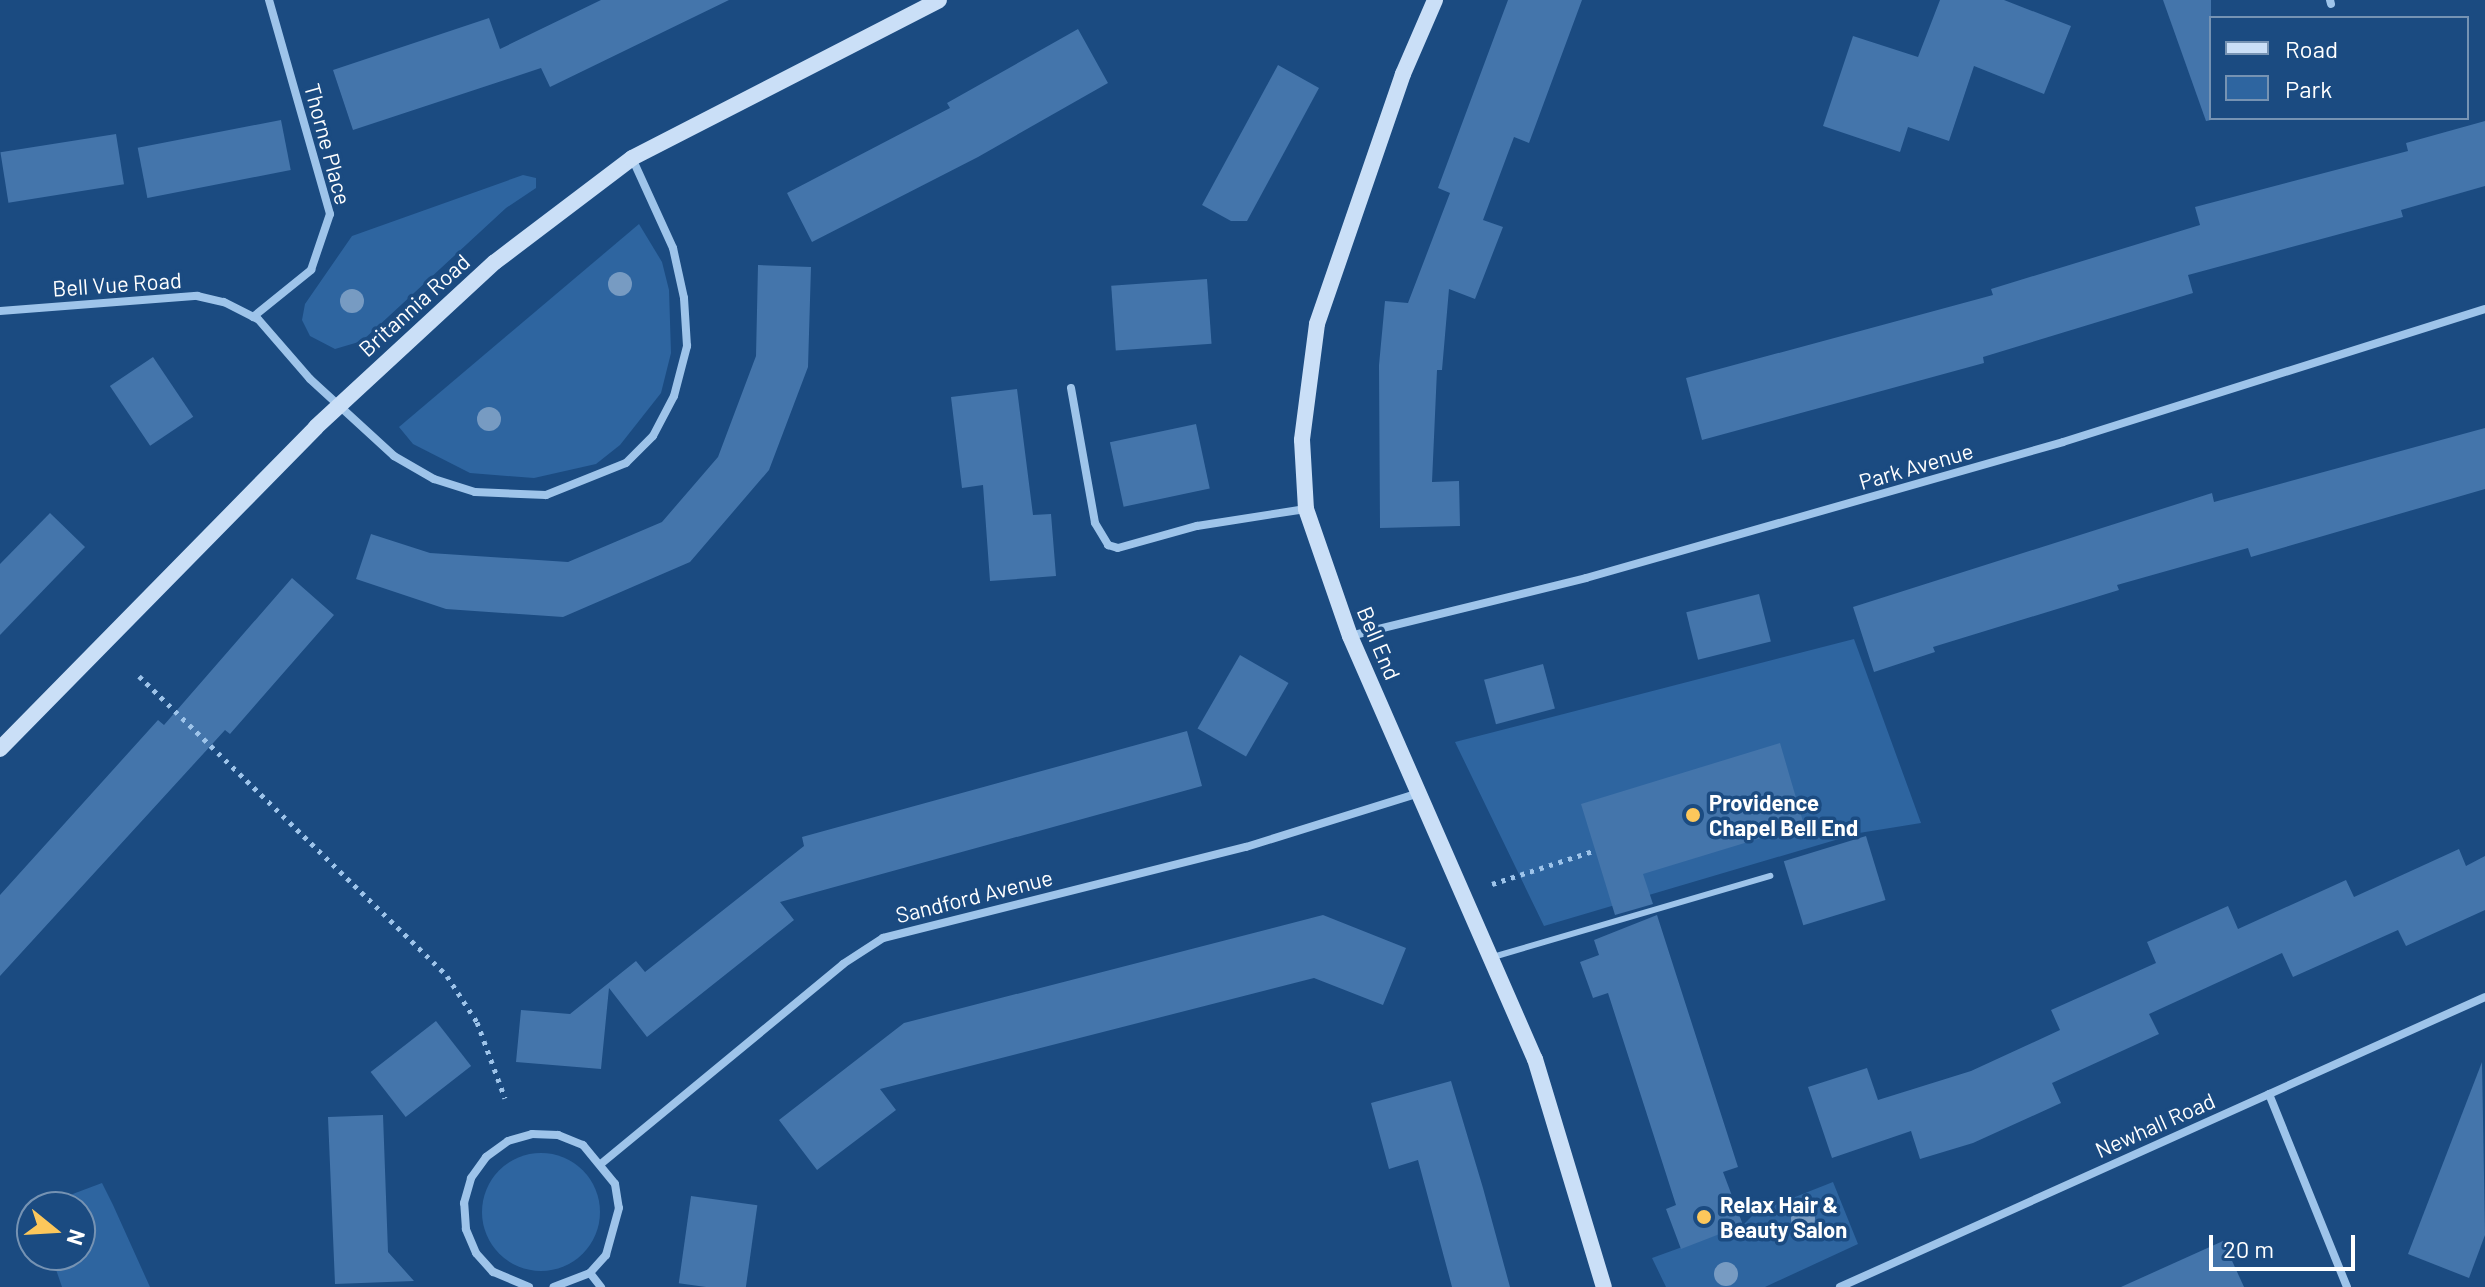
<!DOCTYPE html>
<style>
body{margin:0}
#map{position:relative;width:2485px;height:1287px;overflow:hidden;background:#1b4b81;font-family:Barlow,sans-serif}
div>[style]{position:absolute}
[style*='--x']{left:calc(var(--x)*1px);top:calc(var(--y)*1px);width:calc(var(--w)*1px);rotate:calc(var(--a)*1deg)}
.green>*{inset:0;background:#2e65a0}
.round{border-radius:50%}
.building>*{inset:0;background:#4475ab;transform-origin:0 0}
.path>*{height:5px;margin-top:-2.5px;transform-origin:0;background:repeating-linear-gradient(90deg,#9ec4ea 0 4px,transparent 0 10px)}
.lane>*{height:6px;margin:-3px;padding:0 3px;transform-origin:3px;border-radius:3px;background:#9ec4ea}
.street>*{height:8px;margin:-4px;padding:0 4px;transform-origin:4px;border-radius:4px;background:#9ec4ea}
.secondary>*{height:16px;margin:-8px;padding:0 8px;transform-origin:8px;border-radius:8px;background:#cadff7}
.trees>*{width:24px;height:24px;margin:-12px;border-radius:50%;background:#779bc2}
.dots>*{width:22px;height:22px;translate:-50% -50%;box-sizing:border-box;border:4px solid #1b4b81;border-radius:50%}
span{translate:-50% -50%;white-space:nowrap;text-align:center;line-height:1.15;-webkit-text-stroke:7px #1b4b81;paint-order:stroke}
.street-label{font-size:22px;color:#fff}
.poi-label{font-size:22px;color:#fff;font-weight:700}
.left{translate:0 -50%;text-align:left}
.legend{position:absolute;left:2209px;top:16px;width:260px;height:104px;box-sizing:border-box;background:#1b4b81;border:2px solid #7693b3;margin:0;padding:10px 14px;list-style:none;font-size:24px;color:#fff}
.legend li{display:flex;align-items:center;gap:16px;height:40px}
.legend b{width:40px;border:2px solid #7693b3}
.north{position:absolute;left:16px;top:1191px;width:80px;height:80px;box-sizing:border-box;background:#1b4b81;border:2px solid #7693b3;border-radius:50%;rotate:108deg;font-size:22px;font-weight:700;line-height:32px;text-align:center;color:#fff}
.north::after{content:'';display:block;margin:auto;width:28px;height:36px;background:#fcc75b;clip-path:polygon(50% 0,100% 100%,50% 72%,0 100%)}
.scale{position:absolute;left:2209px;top:1235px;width:146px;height:36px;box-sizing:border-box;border:4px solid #fff;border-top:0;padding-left:10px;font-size:24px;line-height:28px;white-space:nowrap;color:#fff;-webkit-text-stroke:6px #1b4b81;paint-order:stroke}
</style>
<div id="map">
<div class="green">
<div style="clip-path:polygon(523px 175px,536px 178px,536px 188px,506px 208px,362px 341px,335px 349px,310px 336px,302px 320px,305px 304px,352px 236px)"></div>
<div style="clip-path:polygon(639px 224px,662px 262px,669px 290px,671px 353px,661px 393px,620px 445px,596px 464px,534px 478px,470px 473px,413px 444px,399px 427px)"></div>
<div style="clip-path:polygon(1854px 639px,1921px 823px,1859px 833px,1544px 926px,1455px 742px)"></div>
<div class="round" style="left:482px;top:1153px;width:118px;height:118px"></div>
<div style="clip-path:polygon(1833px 1182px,1858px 1244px,1765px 1287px,1666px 1287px,1652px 1258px,1743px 1225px,1755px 1213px)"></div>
<div style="clip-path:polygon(102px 1183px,113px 1205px,150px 1287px,62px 1287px,51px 1255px,80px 1255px,80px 1207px,38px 1207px)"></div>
</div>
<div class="building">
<div style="clip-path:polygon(601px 0,729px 0,550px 87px,541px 68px,353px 130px,333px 70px,489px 18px,500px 49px)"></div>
<div style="clip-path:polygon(1508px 0,1582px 0,1529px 143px,1514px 137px,1483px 220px,1503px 227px,1475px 299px,1449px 289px,1442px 370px,1437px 370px,1432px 482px,1459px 481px,1460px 526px,1380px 528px,1379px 365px,1385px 301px,1408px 303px,1450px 193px,1438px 188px)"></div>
<div style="clip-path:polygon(1940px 0,2004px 0,2071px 26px,2044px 94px,1974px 66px,1949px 141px,1908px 127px,1900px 152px,1823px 126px,1853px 36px,1918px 57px)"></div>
<div style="clip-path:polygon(2163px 0,2211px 0,2211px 120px,2206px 121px)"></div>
<div style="clip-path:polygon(1078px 29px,1108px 83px,978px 157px,812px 242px,787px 193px,950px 108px,947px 103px)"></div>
<div style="clip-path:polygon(1278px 65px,1319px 88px,1247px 221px,1231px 221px,1202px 205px)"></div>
<div style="left:281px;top:120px;width:51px;height:146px;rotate:79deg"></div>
<div style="clip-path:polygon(2485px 121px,2485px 186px,2401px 210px,2403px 217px,2188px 275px,2193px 293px,1983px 357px,1984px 363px,1702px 440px,1686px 378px,1993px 295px,1991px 289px,2200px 225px,2195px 207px,2408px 151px,2406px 143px)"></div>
<div style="left:116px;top:134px;width:51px;height:117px;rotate:81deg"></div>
<div style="clip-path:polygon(758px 265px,811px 267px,808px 367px,769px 470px,690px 562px,563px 617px,446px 609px,356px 579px,371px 534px,430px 553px,568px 562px,662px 522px,718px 457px,756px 356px)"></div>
<div style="left:1207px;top:279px;width:65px;height:96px;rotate:86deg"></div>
<div style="left:153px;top:357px;width:72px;height:52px;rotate:56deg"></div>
<div style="clip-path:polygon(1017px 389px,1033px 515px,1051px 514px,1056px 576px,990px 581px,983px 485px,962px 488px,951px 397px)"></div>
<div style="left:1196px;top:424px;width:66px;height:88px;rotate:78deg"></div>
<div style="clip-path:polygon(2485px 428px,2485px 489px,2251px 557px,2248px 548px,2117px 585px,2119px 590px,1933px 647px,1935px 652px,1874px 672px,1853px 607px,2212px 493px,2214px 502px)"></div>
<div style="clip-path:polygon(50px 513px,85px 547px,0 635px,0 564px)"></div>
<div style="clip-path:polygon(292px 578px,334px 615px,230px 734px,225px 730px,0 976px,0 895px,158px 720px,164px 725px)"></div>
<div style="left:1759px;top:594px;width:49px;height:75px;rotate:76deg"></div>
<div style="left:1240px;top:655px;width:56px;height:85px;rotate:30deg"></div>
<div style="left:1543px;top:664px;width:46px;height:61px;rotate:75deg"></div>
<div style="clip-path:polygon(1187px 731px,1202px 786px,780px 902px,794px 920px,647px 1037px,609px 988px,601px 1069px,516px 1062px,521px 1010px,570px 1014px,636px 961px,645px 972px,804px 846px,802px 837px)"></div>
<div style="clip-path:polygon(1780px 743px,1804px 825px,1643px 874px,1653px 904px,1615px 915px,1581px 804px)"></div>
<div style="left:1866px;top:836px;width:67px;height:86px;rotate:73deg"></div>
<div style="clip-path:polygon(2459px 849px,2466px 866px,2485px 856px,2485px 910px,2406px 946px,2398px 930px,2293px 977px,2282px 953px,2149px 1014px,2159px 1034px,2052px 1083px,2061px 1103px,1973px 1143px,1920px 1159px,1911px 1131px,1832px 1158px,1808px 1087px,1867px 1068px,1878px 1100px,1971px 1071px,2060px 1030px,2051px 1010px,2156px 963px,2147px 942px,2228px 906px,2238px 929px,2346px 880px,2354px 897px)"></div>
<div style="clip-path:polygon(1323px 915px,1406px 948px,1383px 1005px,1314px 978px,880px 1089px,896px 1110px,817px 1170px,779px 1120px,904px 1023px)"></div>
<div style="clip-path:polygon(1657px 915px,1738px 1167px,1723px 1172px,1743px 1225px,1681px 1249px,1666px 1209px,1676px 1205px,1608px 993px,1593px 998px,1580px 962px,1599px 955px,1594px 940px)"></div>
<div style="left:436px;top:1021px;width:57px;height:83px;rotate:52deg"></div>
<div style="clip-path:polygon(2482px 1062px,2485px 1235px,2469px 1278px,2408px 1254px)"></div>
<div style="clip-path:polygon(1451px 1081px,1483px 1188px,1510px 1287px,1452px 1287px,1418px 1160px,1389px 1169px,1371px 1103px)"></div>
<div style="clip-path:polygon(383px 1115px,388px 1252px,414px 1281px,335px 1284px,328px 1117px)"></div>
<div style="left:691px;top:1196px;width:67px;height:88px;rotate:8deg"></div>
<div style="clip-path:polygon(2223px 1241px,2244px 1287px,2121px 1287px)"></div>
</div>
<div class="path">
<div style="--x:139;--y:676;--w:430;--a:44.2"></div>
<div style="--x:447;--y:976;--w:55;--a:56.9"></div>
<div style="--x:477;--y:1022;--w:81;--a:69.8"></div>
<div style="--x:1492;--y:884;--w:109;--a:-18.1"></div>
</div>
<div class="lane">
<div style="--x:1493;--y:957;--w:289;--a:-16.3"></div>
</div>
<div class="street">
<div style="--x:2330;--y:0;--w:4;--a:76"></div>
<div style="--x:0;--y:311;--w:198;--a:-4.4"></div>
<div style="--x:197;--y:296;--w:28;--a:13"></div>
<div style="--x:224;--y:302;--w:38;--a:27"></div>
<div style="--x:258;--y:319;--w:79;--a:49.1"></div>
<div style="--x:310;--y:379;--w:114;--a:42.5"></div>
<div style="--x:394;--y:456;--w:46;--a:29.9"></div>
<div style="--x:434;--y:479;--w:43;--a:17.6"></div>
<div style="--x:475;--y:492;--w:71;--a:2.4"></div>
<div style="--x:546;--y:495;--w:86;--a:-21.8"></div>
<div style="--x:626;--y:463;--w:38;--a:-45"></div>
<div style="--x:653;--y:436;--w:45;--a:-62.3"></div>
<div style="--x:674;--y:396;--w:52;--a:-75.4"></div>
<div style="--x:687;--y:346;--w:48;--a:-93.6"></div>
<div style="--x:684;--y:298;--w:51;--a:-102.4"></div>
<div style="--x:673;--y:248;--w:99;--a:-114.5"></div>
<div style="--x:253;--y:317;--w:75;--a:-39"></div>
<div style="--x:311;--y:270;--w:59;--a:-71.3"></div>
<div style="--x:330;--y:214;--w:223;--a:-105.9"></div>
<div style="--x:1071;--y:388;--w:137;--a:79.9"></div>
<div style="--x:1095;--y:523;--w:26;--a:59"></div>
<div style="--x:1108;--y:545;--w:10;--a:17"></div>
<div style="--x:1118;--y:548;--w:82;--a:-15.6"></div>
<div style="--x:1197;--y:526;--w:110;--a:-8.9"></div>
<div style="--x:1350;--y:636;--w:243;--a:-13.8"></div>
<div style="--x:1586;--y:578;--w:496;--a:-15.9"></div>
<div style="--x:2063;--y:442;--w:442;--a:-17.5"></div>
<div style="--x:2269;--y:1094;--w:208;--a:68"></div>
<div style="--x:602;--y:1163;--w:313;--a:-39.5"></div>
<div style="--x:843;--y:964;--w:48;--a:-33"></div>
<div style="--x:883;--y:938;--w:374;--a:-14.1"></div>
<div style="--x:1246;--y:847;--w:181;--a:-17.3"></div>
<div style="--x:590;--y:1273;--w:18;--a:52"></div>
<div style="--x:529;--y:1287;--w:39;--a:-157"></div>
<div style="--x:493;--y:1272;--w:25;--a:-132"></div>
<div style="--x:476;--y:1253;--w:26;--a:-113"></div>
<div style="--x:466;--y:1229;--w:26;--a:-94"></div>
<div style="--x:464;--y:1203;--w:26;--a:-74"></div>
<div style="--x:471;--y:1178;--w:26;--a:-54"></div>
<div style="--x:486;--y:1157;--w:27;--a:-36"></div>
<div style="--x:508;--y:1141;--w:25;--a:-16"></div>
<div style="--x:532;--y:1134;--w:26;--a:2"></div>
<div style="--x:558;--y:1135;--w:27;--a:22"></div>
<div style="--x:583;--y:1145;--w:50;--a:50.6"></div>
<div style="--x:615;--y:1184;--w:24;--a:81"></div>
<div style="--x:619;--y:1208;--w:49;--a:105.5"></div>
<div style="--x:606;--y:1255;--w:24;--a:132"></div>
<div style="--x:590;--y:1273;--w:39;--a:159"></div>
<div style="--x:1840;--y:1287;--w:707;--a:-24.21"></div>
</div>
<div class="secondary">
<div style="--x:1435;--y:0;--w:81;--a:113.4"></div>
<div style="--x:1403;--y:74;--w:264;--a:109"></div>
<div style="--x:1317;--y:324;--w:117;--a:97.4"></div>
<div style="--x:1302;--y:440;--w:69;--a:86.7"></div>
<div style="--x:1306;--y:509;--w:134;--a:70.9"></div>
<div style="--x:1350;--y:636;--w:462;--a:66.4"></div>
<div style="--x:1535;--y:1059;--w:238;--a:73.2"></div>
<div style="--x:0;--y:749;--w:451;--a:-45.5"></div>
<div style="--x:316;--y:427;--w:243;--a:-42.7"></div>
<div style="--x:495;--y:262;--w:172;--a:-37.2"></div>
<div style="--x:632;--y:158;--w:345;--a:-27.2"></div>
</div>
<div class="trees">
<div style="left:620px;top:284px"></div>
<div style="left:352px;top:301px"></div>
<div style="left:489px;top:419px"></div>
<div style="left:1803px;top:1219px"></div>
<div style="left:1726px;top:1274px"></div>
</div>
<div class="dots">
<div style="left:1693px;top:815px;background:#fcc75b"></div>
<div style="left:1704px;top:1217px;background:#fcc75b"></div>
</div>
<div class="street-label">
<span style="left:328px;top:144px;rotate:75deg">Thorne Place</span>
<span style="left:117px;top:284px;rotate:-4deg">Bell Vue Road</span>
<span style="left:414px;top:305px;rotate:-42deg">Britannia Road</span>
<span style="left:1916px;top:466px;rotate:-16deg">Park Avenue</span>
<span style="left:1379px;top:643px;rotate:67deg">Bell End</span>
<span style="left:974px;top:896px;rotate:-14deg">Sandford Avenue</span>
<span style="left:2155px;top:1125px;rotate:-24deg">Newhall Road</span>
</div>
<div class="poi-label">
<span class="left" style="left:1709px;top:815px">Providence<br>Chapel Bell End</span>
<span class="left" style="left:1720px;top:1217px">Relax Hair &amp;<br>Beauty Salon</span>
</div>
<ul class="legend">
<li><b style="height:10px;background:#cadff7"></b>Road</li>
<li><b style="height:22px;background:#2e65a0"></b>Park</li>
</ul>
<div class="north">N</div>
<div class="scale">20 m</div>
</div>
